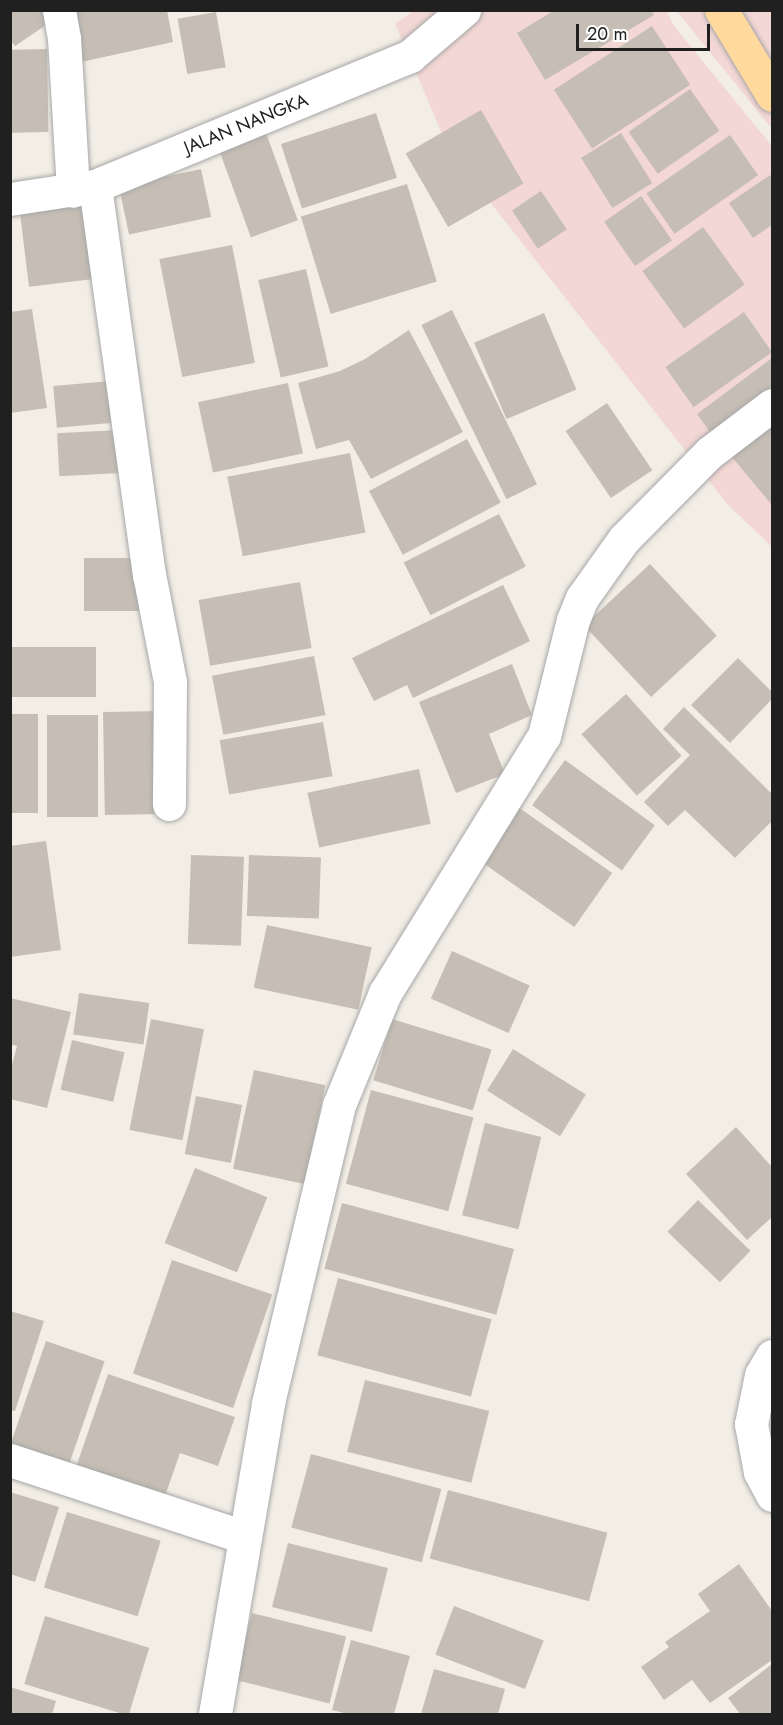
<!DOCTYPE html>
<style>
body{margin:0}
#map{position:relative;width:783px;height:1725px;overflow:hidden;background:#f2eee6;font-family:Jost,sans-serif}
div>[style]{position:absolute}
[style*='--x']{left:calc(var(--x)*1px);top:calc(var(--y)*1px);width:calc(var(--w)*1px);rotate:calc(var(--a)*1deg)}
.commercial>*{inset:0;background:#f3d7d4}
.building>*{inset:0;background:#c6beb5;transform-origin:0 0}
.roads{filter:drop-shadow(0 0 2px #a7a7a7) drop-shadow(0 0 2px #a7a7a7)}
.minor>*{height:33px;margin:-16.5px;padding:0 16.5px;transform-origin:16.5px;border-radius:16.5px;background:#fff}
.major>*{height:33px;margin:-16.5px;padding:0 16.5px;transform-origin:16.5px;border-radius:16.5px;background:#ffd99e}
span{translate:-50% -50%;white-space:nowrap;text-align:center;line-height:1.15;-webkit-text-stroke:6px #fff;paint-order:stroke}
.street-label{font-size:18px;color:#202020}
.frame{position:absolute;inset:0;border:12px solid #202020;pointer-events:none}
.scale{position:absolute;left:576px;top:24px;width:134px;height:27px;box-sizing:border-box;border:3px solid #202020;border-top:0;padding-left:8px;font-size:18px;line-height:21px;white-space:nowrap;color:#202020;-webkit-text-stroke:4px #fff;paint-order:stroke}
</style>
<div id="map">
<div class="commercial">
<div style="clip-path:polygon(413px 11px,667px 11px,674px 26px,772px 146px,772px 547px,728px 505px,449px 150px,395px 24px)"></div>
<div style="clip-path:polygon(678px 11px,772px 11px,772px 129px,679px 14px)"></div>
</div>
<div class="building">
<div style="clip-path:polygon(10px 10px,40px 10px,49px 23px,15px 46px,10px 40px)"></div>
<div style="clip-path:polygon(70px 10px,167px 10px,173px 42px,81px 62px)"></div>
<div style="clip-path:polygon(555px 10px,651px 10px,654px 15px,545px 80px,517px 33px)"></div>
<div style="left:216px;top:12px;width:56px;height:39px;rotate:80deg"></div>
<div style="left:652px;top:26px;width:70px;height:117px;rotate:57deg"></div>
<div style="left:47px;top:49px;width:83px;height:37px;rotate:89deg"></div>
<div style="left:690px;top:89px;width:51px;height:75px;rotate:55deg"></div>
<div style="left:481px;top:110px;width:85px;height:87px;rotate:60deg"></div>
<div style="left:376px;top:113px;width:68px;height:100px;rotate:72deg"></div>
<div style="left:265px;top:130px;width:96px;height:50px;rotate:70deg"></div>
<div style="left:621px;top:133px;width:59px;height:47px;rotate:58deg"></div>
<div style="left:730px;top:135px;width:49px;height:102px;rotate:55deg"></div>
<div style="left:201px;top:169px;width:49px;height:84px;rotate:78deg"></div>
<div style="clip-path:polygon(770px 175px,772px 180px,772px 225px,753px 238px,729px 203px)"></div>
<div style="left:407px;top:184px;width:102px;height:111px;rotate:73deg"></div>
<div style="left:541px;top:191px;width:46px;height:35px;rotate:56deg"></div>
<div style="left:641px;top:196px;width:54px;height:45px;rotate:55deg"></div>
<div style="left:88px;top:201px;width:78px;height:69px;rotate:83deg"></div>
<div style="left:703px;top:227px;width:71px;height:75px;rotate:54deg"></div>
<div style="left:232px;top:245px;width:120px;height:74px;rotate:79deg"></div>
<div style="left:306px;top:269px;width:100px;height:49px;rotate:77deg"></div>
<div style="clip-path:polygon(32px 309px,47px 408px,10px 413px,10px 312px)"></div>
<div style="left:452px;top:310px;width:194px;height:34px;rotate:64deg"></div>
<div style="left:744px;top:312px;width:49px;height:96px;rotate:55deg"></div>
<div style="left:544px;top:313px;width:83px;height:76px;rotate:67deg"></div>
<div style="clip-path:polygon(409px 330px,463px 432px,371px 479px,349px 440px,316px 449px,298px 383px,340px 371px,365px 359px)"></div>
<div style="clip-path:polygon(772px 358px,772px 397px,715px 439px,697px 414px)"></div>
<div style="left:110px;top:381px;width:42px;height:57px;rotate:85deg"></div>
<div style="left:288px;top:383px;width:72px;height:92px;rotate:78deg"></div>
<div style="left:607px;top:403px;width:81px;height:50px;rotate:56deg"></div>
<div style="clip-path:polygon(772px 421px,772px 505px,731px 456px)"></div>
<div style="left:119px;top:430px;width:43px;height:62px;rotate:87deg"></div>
<div style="left:467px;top:439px;width:72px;height:111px;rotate:62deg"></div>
<div style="left:350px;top:453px;width:81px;height:125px;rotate:79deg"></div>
<div style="left:499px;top:514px;width:59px;height:107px;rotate:63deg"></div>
<div style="left:144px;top:558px;width:53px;height:60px;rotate:90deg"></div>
<div style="left:650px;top:564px;width:98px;height:90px;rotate:47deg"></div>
<div style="left:300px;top:582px;width:67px;height:103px;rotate:80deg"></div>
<div style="clip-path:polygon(503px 585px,530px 641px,413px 698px,407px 685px,374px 701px,352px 658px)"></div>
<div style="left:10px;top:647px;width:86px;height:50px"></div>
<div style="left:314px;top:656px;width:60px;height:104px;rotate:79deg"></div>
<div style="clip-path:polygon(738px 658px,772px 692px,772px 699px,730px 743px,691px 705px)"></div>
<div style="clip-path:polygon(512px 664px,532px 715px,489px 734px,505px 774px,456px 793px,419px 702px)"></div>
<div style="left:626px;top:694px;width:83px;height:60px;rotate:48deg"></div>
<div style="clip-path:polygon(684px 707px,772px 794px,772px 821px,735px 858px,685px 810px,668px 826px,644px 802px,690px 755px,663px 729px)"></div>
<div style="left:162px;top:711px;width:103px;height:59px;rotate:89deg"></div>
<div style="left:10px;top:714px;width:28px;height:99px"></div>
<div style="left:47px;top:715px;width:51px;height:102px"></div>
<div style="left:323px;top:722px;width:55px;height:105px;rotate:80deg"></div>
<div style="left:565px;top:760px;width:111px;height:56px;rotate:36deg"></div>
<div style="left:419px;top:769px;width:56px;height:114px;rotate:78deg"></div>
<div style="left:518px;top:807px;width:115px;height:66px;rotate:35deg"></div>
<div style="clip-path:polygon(46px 841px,61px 950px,10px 957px,10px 846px)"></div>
<div style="left:191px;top:855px;width:53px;height:89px;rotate:2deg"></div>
<div style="left:249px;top:855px;width:72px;height:61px;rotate:2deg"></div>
<div style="left:267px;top:925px;width:107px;height:64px;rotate:12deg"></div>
<div style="left:452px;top:951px;width:85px;height:52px;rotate:24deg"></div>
<div style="left:79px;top:993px;width:71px;height:42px;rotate:8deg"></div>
<div style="clip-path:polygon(10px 998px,71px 1012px,47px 1108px,10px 1099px,10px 1072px,17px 1046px,10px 1044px)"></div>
<div style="left:151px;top:1019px;width:54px;height:113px;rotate:11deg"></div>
<div style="left:392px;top:1019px;width:104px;height:64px;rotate:17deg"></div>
<div style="left:72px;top:1040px;width:54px;height:51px;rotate:13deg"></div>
<div style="left:513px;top:1049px;width:86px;height:49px;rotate:32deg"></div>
<div style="left:254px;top:1070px;width:73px;height:101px;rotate:12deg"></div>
<div style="left:371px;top:1090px;width:106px;height:97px;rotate:15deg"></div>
<div style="left:196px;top:1096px;width:47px;height:59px;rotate:11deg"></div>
<div style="left:485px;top:1123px;width:58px;height:95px;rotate:14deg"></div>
<div style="clip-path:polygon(736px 1127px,772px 1167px,772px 1217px,747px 1240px,686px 1174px)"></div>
<div style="left:195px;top:1168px;width:78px;height:81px;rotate:22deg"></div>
<div style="left:698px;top:1200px;width:73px;height:44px;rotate:44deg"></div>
<div style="left:342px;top:1203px;width:178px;height:68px;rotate:15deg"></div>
<div style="left:172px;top:1260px;width:106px;height:120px;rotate:19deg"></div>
<div style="left:338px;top:1278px;width:159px;height:80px;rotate:15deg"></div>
<div style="clip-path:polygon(10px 1311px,44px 1321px,15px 1411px,10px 1410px)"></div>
<div style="left:46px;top:1341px;width:62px;height:110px;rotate:19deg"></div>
<div style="clip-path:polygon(108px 1374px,235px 1417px,218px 1466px,180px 1453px,164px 1499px,75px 1470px)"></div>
<div style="left:365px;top:1380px;width:128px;height:74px;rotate:14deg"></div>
<div style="left:311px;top:1454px;width:135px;height:76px;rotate:15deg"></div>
<div style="left:448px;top:1490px;width:165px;height:71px;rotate:15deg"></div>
<div style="clip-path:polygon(10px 1492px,59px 1507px,35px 1582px,10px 1574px)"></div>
<div style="left:67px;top:1512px;width:98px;height:79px;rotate:17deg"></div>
<div style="left:288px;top:1543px;width:103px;height:66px;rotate:14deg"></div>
<div style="clip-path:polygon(739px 1564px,772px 1611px,772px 1660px,710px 1703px,692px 1680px,664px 1700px,641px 1667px,669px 1647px,665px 1642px,710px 1611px,698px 1594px)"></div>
<div style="left:454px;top:1606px;width:96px;height:52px;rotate:21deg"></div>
<div style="left:252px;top:1613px;width:97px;height:69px;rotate:14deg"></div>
<div style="left:45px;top:1616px;width:109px;height:71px;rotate:17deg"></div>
<div style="clip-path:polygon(351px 1640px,410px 1656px,394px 1714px,348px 1714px,332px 1710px)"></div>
<div style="clip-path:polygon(772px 1664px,772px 1714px,740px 1714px,728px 1698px)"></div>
<div style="clip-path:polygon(434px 1669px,505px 1689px,498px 1714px,421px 1714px)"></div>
<div style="clip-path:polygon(10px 1687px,56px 1701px,52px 1714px,10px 1714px)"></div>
</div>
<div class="roads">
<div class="minor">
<div style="--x:59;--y:10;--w:28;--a:80"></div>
<div style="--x:64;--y:38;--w:153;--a:86.6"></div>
<div style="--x:95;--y:186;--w:392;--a:82.1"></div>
<div style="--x:149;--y:574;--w:110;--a:79"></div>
<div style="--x:170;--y:682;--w:122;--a:90.5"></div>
<div style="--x:10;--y:199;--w:86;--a:-8.7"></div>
<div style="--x:95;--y:186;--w:341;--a:-22.4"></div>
<div style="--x:410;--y:56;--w:71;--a:-40.4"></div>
<div style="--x:772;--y:1356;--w:22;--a:120"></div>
<div style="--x:761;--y:1375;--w:50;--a:101.5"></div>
<div style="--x:751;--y:1424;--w:49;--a:79.4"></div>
<div style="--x:760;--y:1472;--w:26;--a:62"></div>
<div style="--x:10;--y:1460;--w:246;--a:18.2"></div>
<div style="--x:215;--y:1714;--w:315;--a:-80.3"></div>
<div style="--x:268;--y:1403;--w:306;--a:-76.6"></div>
<div style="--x:339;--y:1105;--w:121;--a:-67.7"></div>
<div style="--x:385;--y:993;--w:302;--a:-58.3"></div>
<div style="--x:544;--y:736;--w:120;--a:-76"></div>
<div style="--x:573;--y:620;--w:24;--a:-68"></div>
<div style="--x:582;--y:598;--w:72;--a:-54.6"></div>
<div style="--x:624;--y:539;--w:121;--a:-45.3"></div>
<div style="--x:709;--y:453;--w:79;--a:-37.3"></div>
</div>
<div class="major">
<div style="--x:721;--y:10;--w:99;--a:59"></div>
</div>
</div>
<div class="street-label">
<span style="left:246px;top:124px;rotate:-22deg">JALAN NANGKA</span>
</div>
<div class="frame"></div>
<div class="scale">20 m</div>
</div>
